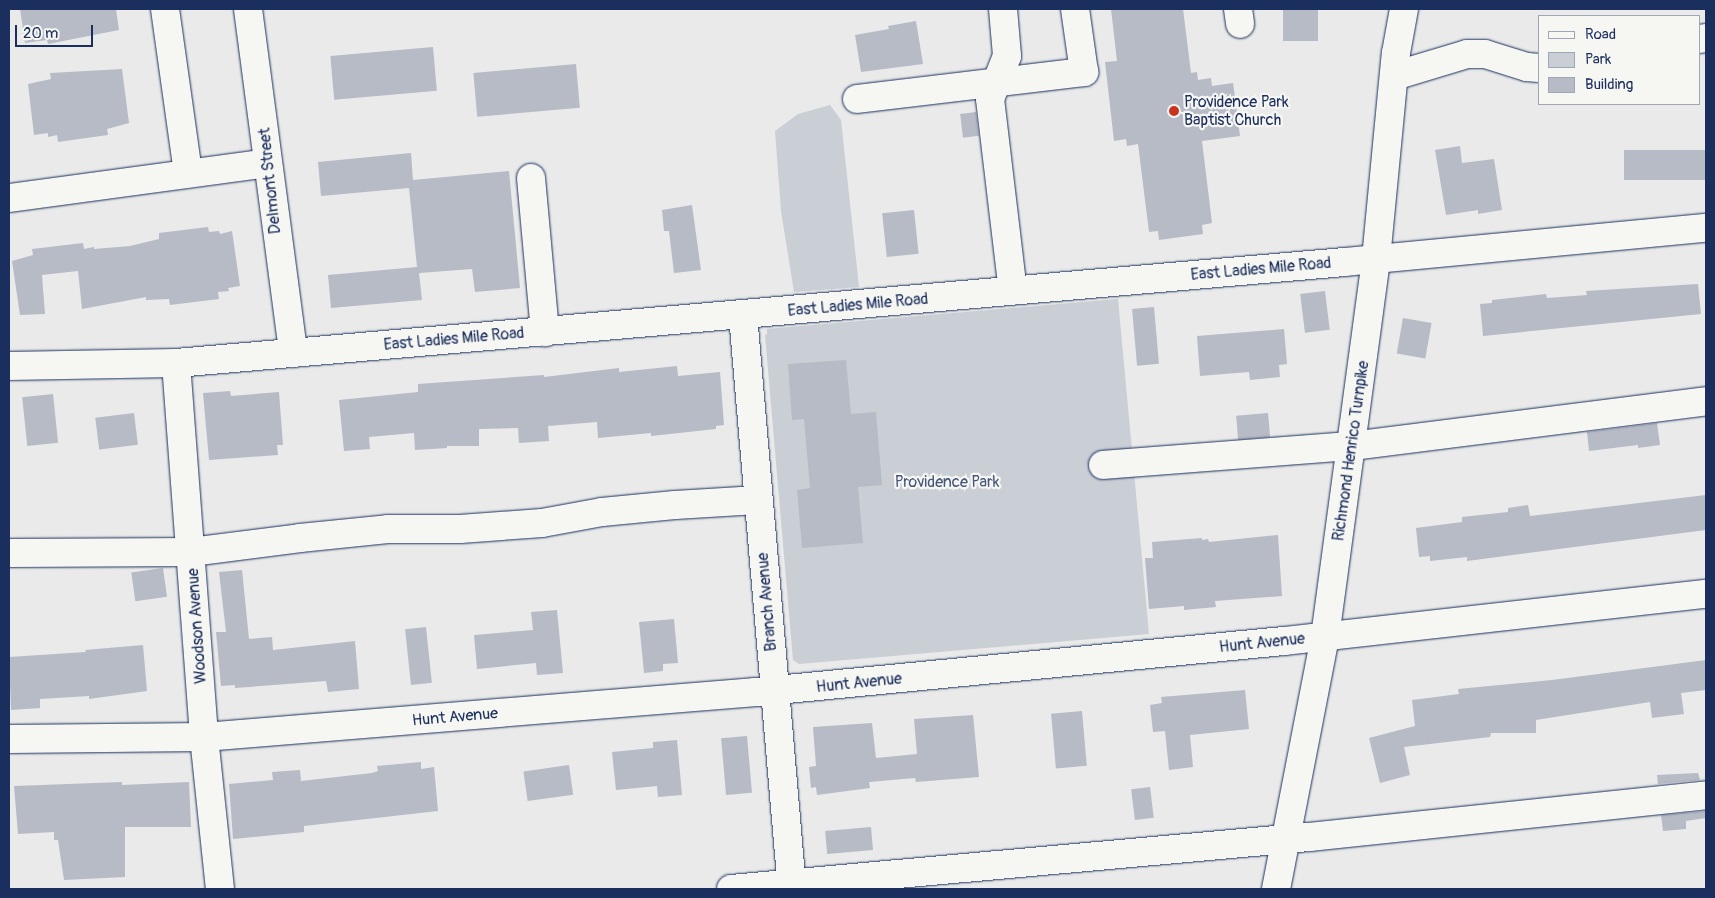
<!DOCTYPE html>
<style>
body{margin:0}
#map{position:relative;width:1715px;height:898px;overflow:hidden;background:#e9eae9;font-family:Pangolin,sans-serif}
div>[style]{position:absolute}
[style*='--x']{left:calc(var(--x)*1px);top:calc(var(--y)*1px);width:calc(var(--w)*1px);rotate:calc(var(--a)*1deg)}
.green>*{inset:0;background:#caced5}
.building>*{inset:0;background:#b6bbc6;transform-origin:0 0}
.roads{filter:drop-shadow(0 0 1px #1b2f5e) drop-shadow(0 0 1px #1b2f5e)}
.minor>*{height:28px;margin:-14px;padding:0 14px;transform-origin:14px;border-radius:14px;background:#f6f6f2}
.dots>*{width:14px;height:14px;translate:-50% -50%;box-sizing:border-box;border:2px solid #f6f6f2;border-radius:50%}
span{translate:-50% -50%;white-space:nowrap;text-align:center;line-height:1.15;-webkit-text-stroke:4.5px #f6f6f2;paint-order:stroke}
.poi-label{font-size:16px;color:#1b2f5e}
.left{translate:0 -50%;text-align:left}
.street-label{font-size:16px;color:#1b2f5e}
.park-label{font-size:16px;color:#47577c}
.frame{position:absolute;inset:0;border:10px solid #1b2f5e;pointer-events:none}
.legend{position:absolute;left:1538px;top:15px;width:162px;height:90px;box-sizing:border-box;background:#f6f6f2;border:1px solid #9ea6b7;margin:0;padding:6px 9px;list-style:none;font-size:15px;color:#1b2f5e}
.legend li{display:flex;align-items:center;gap:10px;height:25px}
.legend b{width:25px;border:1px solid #9ea6b7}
.scale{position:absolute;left:15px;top:25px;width:78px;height:22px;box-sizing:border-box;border:2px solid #1b2f5e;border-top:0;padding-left:6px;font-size:15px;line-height:18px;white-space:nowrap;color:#1b2f5e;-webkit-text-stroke:4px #f6f6f2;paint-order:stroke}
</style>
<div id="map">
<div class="green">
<div style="clip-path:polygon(830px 105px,841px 120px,859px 287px,794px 292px,781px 211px,775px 131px,798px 114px)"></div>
<div style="clip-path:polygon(1118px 299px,1149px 634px,799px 664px,793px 660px,765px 335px,767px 334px,767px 329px)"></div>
</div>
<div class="building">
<div style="clip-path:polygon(20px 9px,116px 9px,119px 30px,48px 44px,47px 40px,25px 43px)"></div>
<div style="clip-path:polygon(1111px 9px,1183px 9px,1191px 73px,1197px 72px,1198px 80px,1211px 78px,1212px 86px,1233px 83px,1240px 136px,1202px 141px,1212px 223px,1202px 225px,1203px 234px,1159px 240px,1158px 231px,1149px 232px,1138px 144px,1127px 146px,1126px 139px,1114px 141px,1105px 62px,1117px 61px)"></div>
<div style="left:1283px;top:9px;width:35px;height:32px"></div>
<div style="clip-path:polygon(916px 21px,923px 64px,861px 72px,855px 35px,889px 29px,888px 26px)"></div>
<div style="left:433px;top:47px;width:44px;height:103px;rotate:85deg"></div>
<div style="left:576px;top:64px;width:44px;height:103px;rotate:85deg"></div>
<div style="clip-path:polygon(122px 69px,129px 123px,107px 129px,108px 135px,58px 142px,57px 135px,48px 137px,48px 133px,34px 135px,28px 84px,51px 79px,50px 73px)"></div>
<div style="left:976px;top:112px;width:24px;height:16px;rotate:83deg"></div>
<div style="clip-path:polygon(1460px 146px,1462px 163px,1494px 159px,1502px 210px,1478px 214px,1478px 210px,1446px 215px,1435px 150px)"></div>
<div style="left:1706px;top:150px;width:30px;height:82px;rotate:90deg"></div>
<div style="clip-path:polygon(411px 153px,413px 180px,509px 171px,520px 288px,475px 292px,472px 269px,419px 273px,422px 300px,331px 308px,328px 275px,417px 267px,409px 188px,321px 196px,318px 162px)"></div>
<div style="clip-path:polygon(692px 205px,701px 270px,674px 273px,669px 231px,664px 231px,662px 210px)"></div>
<div style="left:914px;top:210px;width:44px;height:32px;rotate:84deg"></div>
<div style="clip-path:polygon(208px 227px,209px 232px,219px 231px,220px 234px,232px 231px,240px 286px,228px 288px,229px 291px,218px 292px,219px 299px,170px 305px,169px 299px,146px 300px,146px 297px,82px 309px,78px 271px,42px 275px,45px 314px,20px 315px,12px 261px,33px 255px,32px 249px,83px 243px,84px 249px,94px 247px,94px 249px,130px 246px,159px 239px,159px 233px)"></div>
<div style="clip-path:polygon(1698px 284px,1701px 314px,1483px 336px,1480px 304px,1492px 303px,1492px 300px,1546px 294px,1547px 298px,1587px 295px,1586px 291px)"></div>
<div style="left:1325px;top:291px;width:39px;height:25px;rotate:83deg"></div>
<div style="left:1154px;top:307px;width:57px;height:22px;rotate:85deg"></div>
<div style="left:1403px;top:318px;width:29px;height:36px;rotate:10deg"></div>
<div style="clip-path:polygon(1284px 329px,1287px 364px,1279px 365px,1280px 377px,1250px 380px,1249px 372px,1200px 376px,1197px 336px)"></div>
<div style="clip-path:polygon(846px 360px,851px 414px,876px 412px,882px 485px,858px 487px,863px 543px,802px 548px,797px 490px,810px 488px,804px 419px,792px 420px,788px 364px)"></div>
<div style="clip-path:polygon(677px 366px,678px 376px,720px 372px,724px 425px,716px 426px,716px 429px,651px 436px,651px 433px,598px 438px,597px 422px,548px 426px,549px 441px,519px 443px,518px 428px,479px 429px,479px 446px,447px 446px,447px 448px,415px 450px,414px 433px,369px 437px,370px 449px,344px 451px,339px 400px,418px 392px,418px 384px,544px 375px,544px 377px,619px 368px,619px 372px)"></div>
<div style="clip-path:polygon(230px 391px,231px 396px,279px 392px,283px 445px,277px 445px,278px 455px,209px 460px,203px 393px)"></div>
<div style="left:53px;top:394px;width:49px;height:31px;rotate:84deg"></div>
<div style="left:134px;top:413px;width:32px;height:39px;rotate:83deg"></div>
<div style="left:1268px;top:413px;width:24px;height:32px;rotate:85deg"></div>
<div style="clip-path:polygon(1657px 423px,1660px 445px,1638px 448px,1638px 445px,1589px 451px,1587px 432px)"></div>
<div style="clip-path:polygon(1706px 495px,1706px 530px,1467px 561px,1467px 557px,1430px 561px,1430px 556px,1419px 557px,1416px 528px,1462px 522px,1462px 517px,1508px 512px,1508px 508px,1528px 505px,1530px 516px)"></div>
<div style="clip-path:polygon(1278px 535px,1282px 596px,1215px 601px,1216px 607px,1184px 610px,1184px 606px,1149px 609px,1145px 558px,1153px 558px,1152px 542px,1202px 538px,1202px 540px,1208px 539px,1209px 542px)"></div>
<div style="left:163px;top:568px;width:29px;height:32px;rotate:82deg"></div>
<div style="clip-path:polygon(242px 570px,249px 639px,272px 637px,273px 650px,355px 641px,359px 689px,328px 692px,326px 681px,235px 688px,235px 685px,221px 686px,216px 632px,226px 632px,219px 572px)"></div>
<div style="clip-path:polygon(557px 610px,563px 673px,537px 675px,536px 663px,477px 669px,474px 635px,533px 630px,531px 612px)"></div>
<div style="clip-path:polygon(674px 619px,678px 663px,663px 664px,663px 671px,644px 673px,639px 622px)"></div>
<div style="left:426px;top:627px;width:56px;height:21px;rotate:84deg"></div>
<div style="clip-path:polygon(143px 645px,147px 691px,89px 699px,89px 696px,40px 699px,40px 708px,11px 710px,9px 657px,86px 652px,85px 650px)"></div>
<div style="clip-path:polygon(1706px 660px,1706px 690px,1681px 693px,1684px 714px,1652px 718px,1650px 702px,1536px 720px,1536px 733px,1491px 733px,1490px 737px,1404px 747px,1410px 775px,1380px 783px,1369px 738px,1415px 726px,1412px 700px,1459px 694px,1458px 689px,1552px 680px)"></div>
<div style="clip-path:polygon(1245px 690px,1249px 729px,1190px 735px,1193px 767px,1169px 770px,1165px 731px,1153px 732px,1150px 705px,1162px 703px,1161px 697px)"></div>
<div style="left:1082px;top:711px;width:55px;height:31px;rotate:85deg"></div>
<div style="clip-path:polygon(973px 715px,979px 777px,916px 782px,915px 778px,869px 782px,870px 788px,817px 795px,816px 787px,811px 788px,809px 767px,816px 766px,813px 727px,872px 723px,876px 758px,917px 754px,914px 719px)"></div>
<div style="left:747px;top:736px;width:57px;height:26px;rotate:85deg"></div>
<div style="clip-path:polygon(677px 740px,682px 795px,658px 797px,657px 786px,616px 790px,612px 752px,653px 748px,653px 742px)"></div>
<div style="clip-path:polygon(421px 762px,421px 769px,434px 767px,438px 811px,304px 826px,304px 832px,233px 839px,229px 784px,273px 780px,272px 772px,300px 770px,301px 781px,372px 773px,378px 771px,377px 766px)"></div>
<div style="left:569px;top:765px;width:30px;height:46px;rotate:82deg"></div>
<div style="clip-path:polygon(1698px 773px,1700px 780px,1658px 784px,1657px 775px)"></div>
<div style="clip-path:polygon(122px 782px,122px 785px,189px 782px,191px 827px,125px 827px,125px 877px,64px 880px,58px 840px,54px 840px,54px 832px,18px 834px,14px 786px)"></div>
<div style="left:1150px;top:787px;width:31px;height:19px;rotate:83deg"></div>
<div style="clip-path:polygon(1706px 811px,1706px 818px,1686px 821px,1686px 829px,1663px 831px,1661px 815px)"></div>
<div style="left:871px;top:827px;width:23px;height:46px;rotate:85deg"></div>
</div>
<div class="roads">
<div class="minor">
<div style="--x:165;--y:9;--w:166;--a:82"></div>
<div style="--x:248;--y:9;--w:347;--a:82.5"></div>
<div style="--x:1003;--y:9;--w:47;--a:85.1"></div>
<div style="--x:1007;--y:56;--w:46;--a:111.6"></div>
<div style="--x:990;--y:99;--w:193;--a:83.2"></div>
<div style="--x:1238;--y:9;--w:15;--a:82"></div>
<div style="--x:1699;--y:39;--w:7;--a:-8"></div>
<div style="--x:1394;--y:76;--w:76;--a:-16.8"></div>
<div style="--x:1467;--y:54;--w:18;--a:0"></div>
<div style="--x:1485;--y:54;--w:44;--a:17.2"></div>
<div style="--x:1527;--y:67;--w:12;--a:5"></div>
<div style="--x:857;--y:99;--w:229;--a:-6.8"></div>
<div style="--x:1084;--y:72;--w:64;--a:-98.1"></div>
<div style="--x:531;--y:178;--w:155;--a:84.8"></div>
<div style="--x:9;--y:198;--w:260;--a:-7.7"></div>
<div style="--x:743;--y:315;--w:576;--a:85.12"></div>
<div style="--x:176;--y:363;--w:375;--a:85.7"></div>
<div style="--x:204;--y:737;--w:153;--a:84"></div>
<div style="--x:9;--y:366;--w:167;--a:-1"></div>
<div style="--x:176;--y:363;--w:1172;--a:-4.94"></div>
<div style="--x:1344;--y:262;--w:364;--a:-5.4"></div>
<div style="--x:1103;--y:465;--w:250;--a:-4.4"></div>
<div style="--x:1352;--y:446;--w:357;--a:-7.2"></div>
<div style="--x:9;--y:553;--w:182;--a:-0.3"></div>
<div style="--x:191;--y:552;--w:110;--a:-7.3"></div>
<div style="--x:300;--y:538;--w:88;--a:-5.8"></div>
<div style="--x:388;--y:529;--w:72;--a:0"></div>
<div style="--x:460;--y:529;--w:82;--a:-4.2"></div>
<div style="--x:542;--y:523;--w:61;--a:-10.4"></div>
<div style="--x:602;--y:512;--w:73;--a:-5.5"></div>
<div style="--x:675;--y:505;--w:83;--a:-3.4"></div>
<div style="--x:9;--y:739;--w:195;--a:-0.6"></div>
<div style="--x:204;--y:737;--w:554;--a:-4.66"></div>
<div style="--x:756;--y:692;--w:530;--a:-5.52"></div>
<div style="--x:1284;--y:641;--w:425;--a:-6.4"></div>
<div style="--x:731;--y:889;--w:580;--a:-5.14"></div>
<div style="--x:1309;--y:837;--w:399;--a:-6"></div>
<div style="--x:1276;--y:889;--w:257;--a:-79"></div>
<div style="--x:1325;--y:637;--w:381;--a:-82.3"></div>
<div style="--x:1376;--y:259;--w:207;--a:-84.5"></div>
<div style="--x:1396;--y:53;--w:45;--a:-79.7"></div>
</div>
</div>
<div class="dots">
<div style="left:1174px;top:111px;background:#c8321e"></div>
</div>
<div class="poi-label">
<span class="left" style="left:1184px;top:111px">Providence Park<br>Baptist Church</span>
</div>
<div class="street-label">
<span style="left:270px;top:181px;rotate:-96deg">Delmont Street</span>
<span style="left:1261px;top:269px;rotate:-5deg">East Ladies Mile Road</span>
<span style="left:858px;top:305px;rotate:-5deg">East Ladies Mile Road</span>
<span style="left:454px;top:339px;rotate:-5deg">East Ladies Mile Road</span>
<span style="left:1351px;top:451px;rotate:-82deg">Richmond Henrico Turnpike</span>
<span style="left:767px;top:602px;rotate:-95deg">Branch Avenue</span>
<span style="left:197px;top:626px;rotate:-94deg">Woodson Avenue</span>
<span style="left:1262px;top:643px;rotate:-6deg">Hunt Avenue</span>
<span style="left:859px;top:683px;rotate:-6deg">Hunt Avenue</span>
<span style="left:455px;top:717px;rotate:-5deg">Hunt Avenue</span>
</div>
<div class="park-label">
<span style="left:947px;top:482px">Providence Park</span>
</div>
<div class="frame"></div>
<ul class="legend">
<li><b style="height:6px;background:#f6f6f2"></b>Road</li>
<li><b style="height:14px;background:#caced5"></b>Park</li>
<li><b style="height:14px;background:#b6bbc6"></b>Building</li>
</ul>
<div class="scale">20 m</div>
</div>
